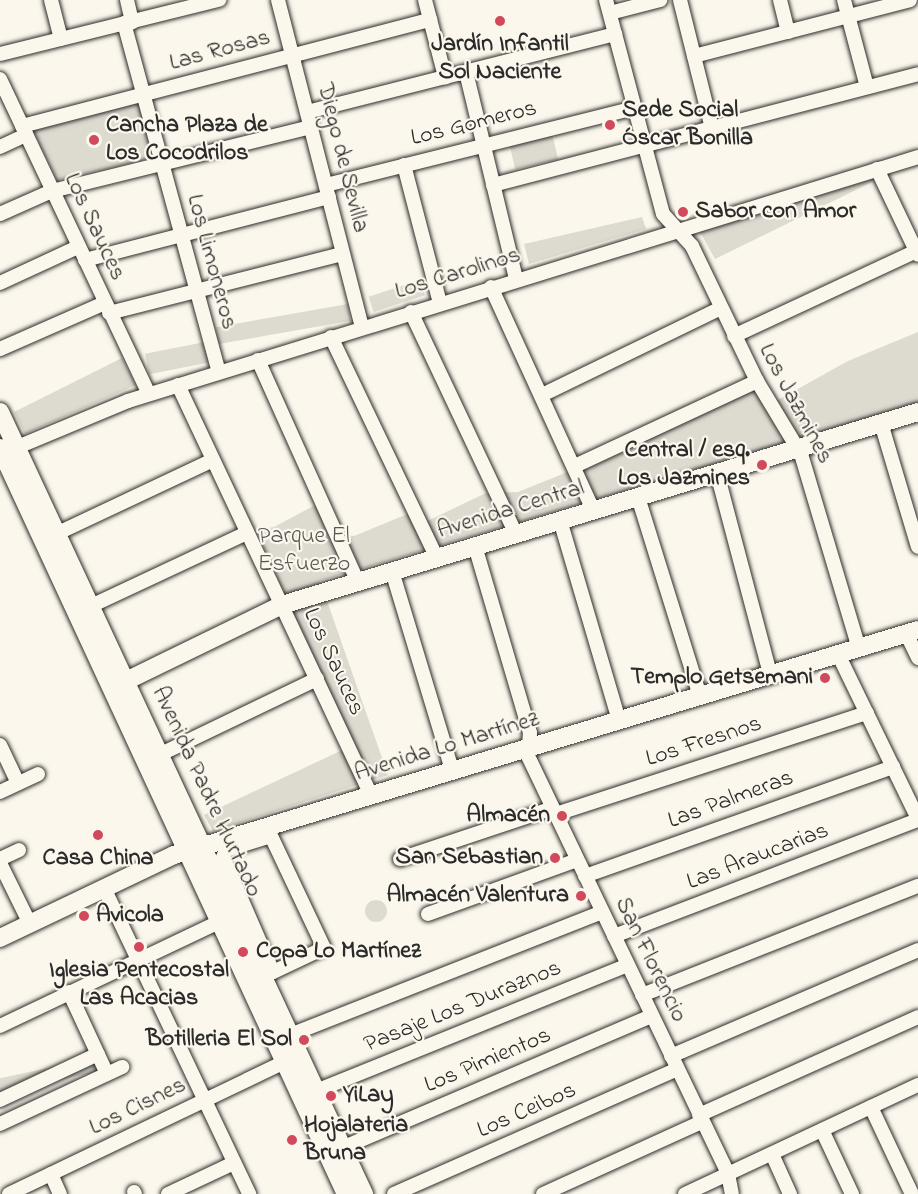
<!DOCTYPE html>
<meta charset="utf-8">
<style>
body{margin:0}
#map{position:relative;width:918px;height:1194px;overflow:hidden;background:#fbf7ec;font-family:"Indie Flower",sans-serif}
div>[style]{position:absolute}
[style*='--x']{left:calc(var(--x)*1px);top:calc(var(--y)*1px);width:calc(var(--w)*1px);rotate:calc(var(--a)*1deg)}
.green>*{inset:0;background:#dddad0;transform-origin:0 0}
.round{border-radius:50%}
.roads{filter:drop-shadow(0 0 2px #2b2b2b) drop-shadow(0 0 2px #2b2b2b)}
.minor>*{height:14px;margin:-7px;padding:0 7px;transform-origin:7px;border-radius:7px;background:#fbf7ec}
.major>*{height:18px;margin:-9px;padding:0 9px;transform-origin:9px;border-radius:9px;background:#fbf7ec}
.dots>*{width:16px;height:16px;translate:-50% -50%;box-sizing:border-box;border:3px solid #fbf7ec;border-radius:50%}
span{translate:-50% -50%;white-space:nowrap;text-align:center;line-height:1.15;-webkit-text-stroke:4.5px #fbf7ec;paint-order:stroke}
.poi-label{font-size:24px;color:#2b2b2b;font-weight:700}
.left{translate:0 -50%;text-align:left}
.right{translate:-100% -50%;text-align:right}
.street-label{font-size:24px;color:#2b2b2b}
.park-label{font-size:24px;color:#585754}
</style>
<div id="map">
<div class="green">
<div style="clip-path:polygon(137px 97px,153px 158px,57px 180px,32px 128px)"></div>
<div style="left:552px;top:133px;width:27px;height:44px;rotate:77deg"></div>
<div style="clip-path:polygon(870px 177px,872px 182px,715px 259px,699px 230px)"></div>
<div style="clip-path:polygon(642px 217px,646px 229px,529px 264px,524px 244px)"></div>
<div style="left:420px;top:280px;width:16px;height:54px;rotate:72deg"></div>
<div style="left:348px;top:304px;width:17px;height:134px;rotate:80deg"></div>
<div style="clip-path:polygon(918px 332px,918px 403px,320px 581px,388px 775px,213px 831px,204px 815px,353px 745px,256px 530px,274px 527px,319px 503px,335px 534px,354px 536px,410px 513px,419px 525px,486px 493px,518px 492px,570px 471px,755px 388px,769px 405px,848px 361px)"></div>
<div style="left:205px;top:342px;width:21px;height:61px;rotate:79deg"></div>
<div style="clip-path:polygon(122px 358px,136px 385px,25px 434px,14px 412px)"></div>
<div class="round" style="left:365px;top:900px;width:22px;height:22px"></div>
<div style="left:95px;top:1058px;width:14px;height:105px;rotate:78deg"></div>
</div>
<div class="roads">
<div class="minor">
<div style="--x:51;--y:0;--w:40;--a:75.6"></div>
<div style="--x:127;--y:0;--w:23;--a:77"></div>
<div style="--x:278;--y:0;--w:338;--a:75.6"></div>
<div style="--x:425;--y:0;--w:80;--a:75.4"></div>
<div style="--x:606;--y:0;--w:221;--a:75.1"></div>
<div style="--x:663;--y:214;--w:43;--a:47.8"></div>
<div style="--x:692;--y:246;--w:150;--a:64.3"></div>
<div style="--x:757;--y:381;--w:85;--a:58.9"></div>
<div style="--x:801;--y:454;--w:202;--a:73.4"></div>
<div style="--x:680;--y:0;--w:132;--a:76"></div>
<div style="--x:780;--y:0;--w:33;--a:76"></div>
<div style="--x:844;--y:0;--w:90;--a:75.2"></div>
<div style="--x:610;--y:13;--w:52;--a:-14.6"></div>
<div style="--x:124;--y:23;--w:362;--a:74.8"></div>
<div style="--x:0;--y:54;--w:226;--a:-13.9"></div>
<div style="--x:694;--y:56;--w:223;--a:-14.5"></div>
<div style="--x:466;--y:72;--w:213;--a:76.4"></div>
<div style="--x:0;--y:79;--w:348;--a:64.7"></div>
<div style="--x:307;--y:112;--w:318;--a:-14.2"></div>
<div style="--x:22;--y:126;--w:422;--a:-14.6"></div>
<div style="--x:0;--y:147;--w:29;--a:-25"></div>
<div style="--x:404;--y:165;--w:143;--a:75.4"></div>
<div style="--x:877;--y:169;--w:95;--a:64.5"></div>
<div style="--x:326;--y:185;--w:317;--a:-14"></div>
<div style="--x:493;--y:185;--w:439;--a:-14.6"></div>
<div style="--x:0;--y:214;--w:57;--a:-23.9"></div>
<div style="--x:52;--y:191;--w:267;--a:-13.9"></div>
<div style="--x:85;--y:260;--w:252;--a:-14.5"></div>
<div style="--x:0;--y:283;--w:86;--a:-24.8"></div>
<div style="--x:491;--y:287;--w:245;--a:65.4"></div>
<div style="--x:411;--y:312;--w:246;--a:64.7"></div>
<div style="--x:109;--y:313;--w:241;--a:-14.2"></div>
<div style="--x:734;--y:336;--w:201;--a:-25"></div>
<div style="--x:331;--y:337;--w:245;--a:64.4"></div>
<div style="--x:0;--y:349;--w:115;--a:-23.7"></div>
<div style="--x:258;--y:360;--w:243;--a:65.8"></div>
<div style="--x:178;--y:385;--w:453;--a:64.8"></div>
<div style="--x:542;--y:395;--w:199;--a:-25.9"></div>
<div style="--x:881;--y:423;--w:129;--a:73.4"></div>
<div style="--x:8;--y:451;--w:130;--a:-22.6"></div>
<div style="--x:128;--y:401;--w:827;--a:-17.16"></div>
<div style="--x:575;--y:466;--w:201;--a:-25"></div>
<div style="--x:717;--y:473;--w:208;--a:75.2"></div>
<div style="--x:638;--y:497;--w:208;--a:72.7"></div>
<div style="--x:560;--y:520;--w:209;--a:73.6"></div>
<div style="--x:58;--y:533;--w:171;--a:-25.2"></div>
<div style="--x:475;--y:546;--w:195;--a:73.6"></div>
<div style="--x:530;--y:733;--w:23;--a:95"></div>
<div style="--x:528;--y:756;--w:463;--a:64.4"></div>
<div style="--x:728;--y:1174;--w:20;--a:79"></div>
<div style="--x:392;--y:571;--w:208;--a:73.2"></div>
<div style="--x:93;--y:605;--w:170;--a:-25.1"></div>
<div style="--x:906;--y:633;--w:28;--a:64"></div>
<div style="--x:838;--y:654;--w:183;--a:64.1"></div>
<div style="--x:0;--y:745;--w:42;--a:64.7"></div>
<div style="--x:163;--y:753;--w:171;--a:-25.7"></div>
<div style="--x:0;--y:792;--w:42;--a:-25.3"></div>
<div style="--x:556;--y:814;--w:327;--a:-18"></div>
<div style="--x:271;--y:836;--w:124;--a:64.7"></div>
<div style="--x:324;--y:948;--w:56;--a:154.8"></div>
<div style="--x:273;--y:972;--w:125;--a:-113.5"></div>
<div style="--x:223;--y:857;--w:8;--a:-67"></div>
<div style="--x:226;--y:850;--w:47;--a:-17.3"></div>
<div style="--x:0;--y:859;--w:21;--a:-25"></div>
<div style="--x:400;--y:859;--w:161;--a:-18.4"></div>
<div style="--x:0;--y:863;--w:68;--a:63.8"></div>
<div style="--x:585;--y:876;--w:327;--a:-19.5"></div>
<div style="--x:104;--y:888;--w:339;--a:64.6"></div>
<div style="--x:428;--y:914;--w:158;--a:-19.9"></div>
<div style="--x:614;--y:936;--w:325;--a:-20.9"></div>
<div style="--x:69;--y:992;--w:90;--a:65.1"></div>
<div style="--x:642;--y:995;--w:297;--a:-21.6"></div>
<div style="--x:0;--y:1026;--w:245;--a:-25.4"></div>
<div style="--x:290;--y:1035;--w:335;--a:-21.5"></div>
<div style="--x:671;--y:1056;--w:269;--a:-23.2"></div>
<div style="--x:316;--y:1091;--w:336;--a:-22"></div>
<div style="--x:0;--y:1100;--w:108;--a:-25.1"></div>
<div style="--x:871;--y:1107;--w:96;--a:64.8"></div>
<div style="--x:699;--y:1115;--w:240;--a:-24.1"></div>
<div style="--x:0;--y:1124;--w:135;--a:-25"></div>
<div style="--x:822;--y:1130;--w:71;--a:64.9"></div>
<div style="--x:342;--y:1148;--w:337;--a:-23.1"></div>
<div style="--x:772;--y:1154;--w:44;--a:65.8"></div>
<div style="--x:51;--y:1174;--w:22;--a:66"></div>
<div style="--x:134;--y:1192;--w:2;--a:63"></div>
<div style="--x:9;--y:1194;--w:308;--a:-25.6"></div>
<div style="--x:168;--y:1194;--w:73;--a:-25.2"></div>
<div style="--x:394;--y:1194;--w:309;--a:-23.8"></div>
<div style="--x:543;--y:1194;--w:175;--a:-24.4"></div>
<div style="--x:685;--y:1194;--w:257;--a:-25.1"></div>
</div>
<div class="major">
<div style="--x:0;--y:412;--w:863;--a:65.04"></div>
<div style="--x:0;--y:448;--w:822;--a:65.12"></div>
<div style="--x:106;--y:675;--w:23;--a:13"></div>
<div style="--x:128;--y:680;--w:171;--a:-26"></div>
<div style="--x:282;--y:605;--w:665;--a:-16.88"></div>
<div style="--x:0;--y:938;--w:193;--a:-25.5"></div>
<div style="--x:174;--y:855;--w:777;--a:-16.83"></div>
</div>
</div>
<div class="dots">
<div style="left:500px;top:21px;background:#d1495b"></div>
<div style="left:610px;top:125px;background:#d1495b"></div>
<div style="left:94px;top:140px;background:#d1495b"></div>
<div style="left:683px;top:212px;background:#d1495b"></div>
<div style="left:762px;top:465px;background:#d1495b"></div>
<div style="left:825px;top:678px;background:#d1495b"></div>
<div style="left:562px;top:816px;background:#d1495b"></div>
<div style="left:98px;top:835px;background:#d1495b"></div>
<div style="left:555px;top:858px;background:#d1495b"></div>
<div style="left:581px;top:896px;background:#d1495b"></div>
<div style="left:84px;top:916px;background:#d1495b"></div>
<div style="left:139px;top:947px;background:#d1495b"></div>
<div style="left:243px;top:952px;background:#d1495b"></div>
<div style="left:304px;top:1040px;background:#d1495b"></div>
<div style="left:331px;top:1096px;background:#d1495b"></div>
<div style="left:292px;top:1140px;background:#d1495b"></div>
</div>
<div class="poi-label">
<span style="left:500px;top:59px">Jardín Infantil<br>Sol Naciente</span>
<span class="left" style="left:622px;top:125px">Sede Social<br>Óscar Bonilla</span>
<span class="left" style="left:106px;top:140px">Cancha Plaza de<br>Los Cocodrilos</span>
<span class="left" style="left:695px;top:212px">Sabor con Amor</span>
<span class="right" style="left:750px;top:465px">Central / esq.<br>Los Jazmines</span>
<span class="right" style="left:813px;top:678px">Templo Getsemani</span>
<span class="right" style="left:550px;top:816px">Almacén</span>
<span class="right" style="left:543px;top:858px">San Sebastian</span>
<span style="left:98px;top:859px">Casa China</span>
<span class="right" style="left:569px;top:896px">Almacén Valentura</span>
<span class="left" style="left:96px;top:916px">Avicola</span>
<span class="left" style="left:256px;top:952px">Copa Lo Martínez</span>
<span style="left:139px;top:985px">Iglesia Pentecostal<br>Las Acacias</span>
<span class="right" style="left:292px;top:1040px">Botilleria El Sol</span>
<span class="left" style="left:343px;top:1096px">YiLay</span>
<span class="left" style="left:304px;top:1140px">Hojalateria<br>Bruna</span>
</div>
<div class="street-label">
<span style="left:220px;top:51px;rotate:-15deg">Las Rosas</span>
<span style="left:474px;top:124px;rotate:-14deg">Los Gomeros</span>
<span style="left:342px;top:158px;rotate:76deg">Diego de Sevilla</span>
<span style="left:94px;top:227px;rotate:65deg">Los Sauces</span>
<span style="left:211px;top:262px;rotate:75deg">Los Limoneros</span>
<span style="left:458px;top:274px;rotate:-17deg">Los Carolinos</span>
<span style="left:795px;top:404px;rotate:62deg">Los Jazmines</span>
<span style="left:511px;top:510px;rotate:-17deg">Avenida Central</span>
<span style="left:333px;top:662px;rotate:65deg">Los Sauces</span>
<span style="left:704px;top:742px;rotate:-18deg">Los Fresnos</span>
<span style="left:447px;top:747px;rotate:-17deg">Avenida Lo Martínez</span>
<span style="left:206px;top:792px;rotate:65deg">Avenida Padre Hurtado</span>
<span style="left:731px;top:800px;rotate:-20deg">Las Palmeras</span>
<span style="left:758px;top:857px;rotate:-21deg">Las Araucarias</span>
<span style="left:650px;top:960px;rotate:64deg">San Florencio</span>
<span style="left:463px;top:1007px;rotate:-22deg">Pasaje Los Duraznos</span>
<span style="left:488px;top:1061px;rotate:-23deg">Los Pimientos</span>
<span style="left:138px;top:1107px;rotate:-26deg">Los Cisnes</span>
<span style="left:527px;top:1111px;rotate:-24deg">Los Ceibos</span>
</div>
<div class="park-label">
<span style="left:304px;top:551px">Parque El<br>Esfuerzo</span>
</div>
</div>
